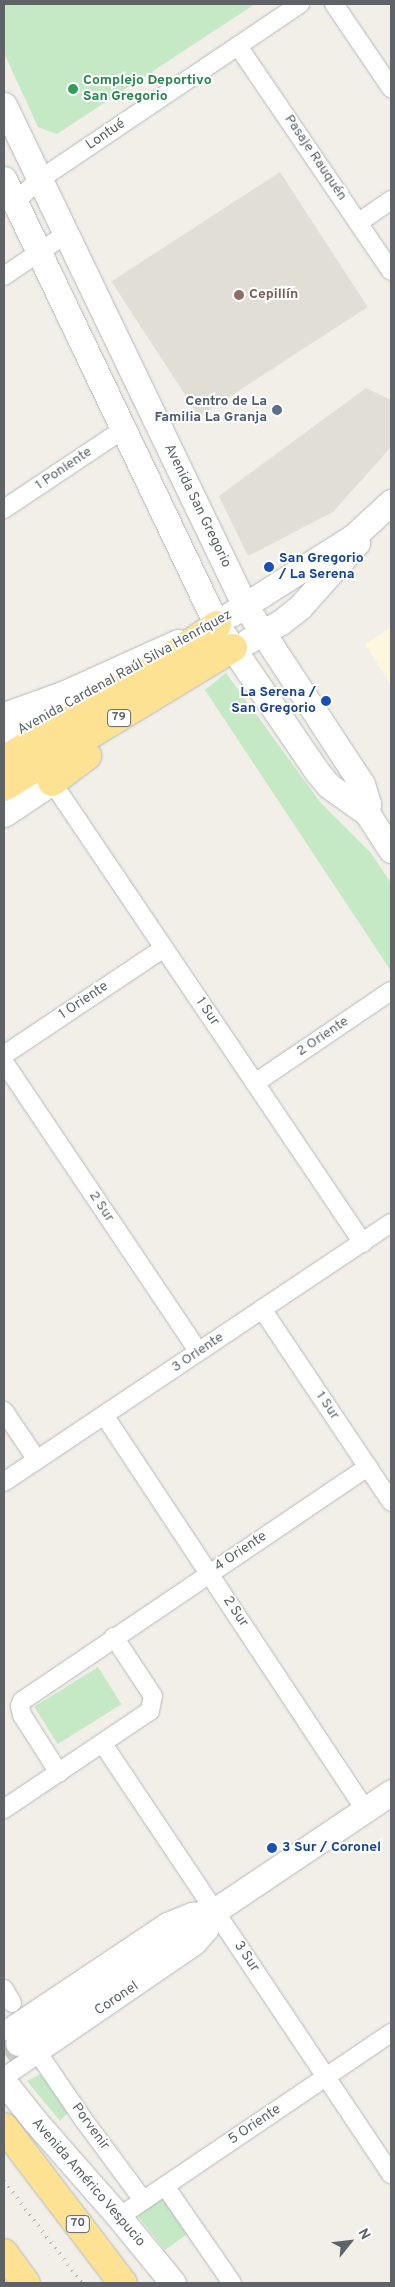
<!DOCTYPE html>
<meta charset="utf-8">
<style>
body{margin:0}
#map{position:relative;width:395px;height:2287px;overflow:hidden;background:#f1efe8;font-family:Overpass,sans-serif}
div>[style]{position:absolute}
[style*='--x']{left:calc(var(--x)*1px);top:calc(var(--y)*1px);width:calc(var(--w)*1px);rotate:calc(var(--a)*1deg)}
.commercial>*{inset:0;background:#fef7e0}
.education>*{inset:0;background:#e1ded6;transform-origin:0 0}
.green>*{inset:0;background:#c5e8c5;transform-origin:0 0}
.secondary-tunnel>*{height:25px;margin-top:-12.5px;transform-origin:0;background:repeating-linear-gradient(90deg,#ccccc8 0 25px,transparent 0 37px)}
.roads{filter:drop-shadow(0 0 1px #b5b8bc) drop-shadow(0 0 1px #b5b8bc)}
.street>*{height:18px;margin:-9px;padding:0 9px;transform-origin:9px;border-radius:9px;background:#fff}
.secondary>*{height:25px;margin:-12.5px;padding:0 12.5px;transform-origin:12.5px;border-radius:12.5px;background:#fff}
.highway>*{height:28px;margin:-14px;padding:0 14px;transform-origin:14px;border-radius:14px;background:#fde293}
.rail>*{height:4px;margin-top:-2px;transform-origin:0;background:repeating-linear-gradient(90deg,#b6b7b8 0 1px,transparent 0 7px)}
.dots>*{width:14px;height:14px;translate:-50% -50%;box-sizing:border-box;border:2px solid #fff;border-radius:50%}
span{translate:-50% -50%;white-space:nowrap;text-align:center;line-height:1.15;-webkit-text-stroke:4px #fff;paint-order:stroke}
.shield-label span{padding:1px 4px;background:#fff;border:1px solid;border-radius:4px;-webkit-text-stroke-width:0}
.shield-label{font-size:12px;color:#5f6368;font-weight:700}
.leisure-label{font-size:14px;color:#27864d;font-weight:700}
.left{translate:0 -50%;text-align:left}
.street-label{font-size:14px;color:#5f6368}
.education-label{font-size:14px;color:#785e54;font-weight:700}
.service-label{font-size:14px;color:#4e5e75;font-weight:700}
.right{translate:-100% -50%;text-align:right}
.transit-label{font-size:14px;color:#164399;font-weight:700}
.frame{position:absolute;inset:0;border:5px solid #5f6368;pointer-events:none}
.north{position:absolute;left:325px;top:2217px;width:50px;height:50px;-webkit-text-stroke:4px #fff;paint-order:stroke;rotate:61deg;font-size:14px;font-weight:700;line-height:20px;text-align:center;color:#5f6368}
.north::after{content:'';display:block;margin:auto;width:18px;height:22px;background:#5f6368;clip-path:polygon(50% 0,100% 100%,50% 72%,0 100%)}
</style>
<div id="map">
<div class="commercial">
<div style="clip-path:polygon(391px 627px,391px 685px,365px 644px)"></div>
</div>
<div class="education">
<div style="left:280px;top:172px;width:161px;height:201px;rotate:57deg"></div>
<div style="clip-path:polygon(366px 388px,391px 400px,391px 447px,333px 512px,248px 556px,219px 496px)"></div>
</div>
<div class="green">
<div style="clip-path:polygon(4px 4px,255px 4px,57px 134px,38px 127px,4px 53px)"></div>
<div style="clip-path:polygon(226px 673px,320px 802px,371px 853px,391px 883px,391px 971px,205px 690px)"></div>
<div style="left:98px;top:1667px;width:44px;height:75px;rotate:58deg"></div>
<div style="clip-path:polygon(47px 2071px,72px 2108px,60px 2121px,27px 2081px)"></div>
<div style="clip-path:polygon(161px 2198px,168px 2202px,190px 2232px,165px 2250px,137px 2215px)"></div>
</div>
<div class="secondary-tunnel">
<div style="--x:4;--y:2053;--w:17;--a:-36"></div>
</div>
<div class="roads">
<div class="street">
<div style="--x:334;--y:4;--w:102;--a:55.8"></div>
<div style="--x:238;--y:46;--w:272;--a:55.8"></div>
<div style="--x:15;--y:202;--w:33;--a:-43"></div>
<div style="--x:39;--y:180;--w:315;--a:-34"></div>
<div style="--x:358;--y:223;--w:40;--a:-34.9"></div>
<div style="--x:4;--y:276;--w:75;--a:-34.1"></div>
<div style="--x:4;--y:509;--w:144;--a:-33.7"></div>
<div style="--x:52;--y:782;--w:556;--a:56"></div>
<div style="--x:4;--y:1055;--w:192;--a:-33.8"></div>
<div style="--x:4;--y:1062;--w:349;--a:56.1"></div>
<div style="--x:255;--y:1083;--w:164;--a:-34.1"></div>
<div style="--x:262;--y:1309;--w:232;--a:56.2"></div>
<div style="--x:4;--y:1411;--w:59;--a:56"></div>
<div style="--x:104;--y:1415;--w:473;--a:56.5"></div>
<div style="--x:4;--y:1482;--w:466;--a:-33.8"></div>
<div style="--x:103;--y:1744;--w:518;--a:56.19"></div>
<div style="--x:59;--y:1773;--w:69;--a:-122.5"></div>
<div style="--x:22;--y:1715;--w:9;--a:-103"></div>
<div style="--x:20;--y:1706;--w:5;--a:-68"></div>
<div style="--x:22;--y:1701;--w:418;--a:-34.1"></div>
<div style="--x:4;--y:1809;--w:176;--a:-33.9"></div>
<div style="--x:150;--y:1711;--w:15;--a:-79"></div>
<div style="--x:153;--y:1696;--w:71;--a:-123.5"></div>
<div style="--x:4;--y:1989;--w:16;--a:60"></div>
<div style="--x:4;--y:2031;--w:196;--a:-33.8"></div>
<div style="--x:167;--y:1922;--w:27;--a:-22"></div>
<div style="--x:192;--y:1912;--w:22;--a:-5"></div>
<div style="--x:214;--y:1910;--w:22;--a:103"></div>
<div style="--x:209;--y:1931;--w:18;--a:131"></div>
<div style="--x:197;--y:1945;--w:234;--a:145.6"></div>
<div style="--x:38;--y:2053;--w:80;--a:55.7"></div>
<div style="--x:83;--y:2119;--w:101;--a:53.5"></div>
<div style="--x:165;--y:2186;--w:118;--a:55.4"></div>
<div style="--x:119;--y:2217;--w:328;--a:-34.1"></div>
</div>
<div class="secondary">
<div style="--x:4;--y:105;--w:554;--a:64.31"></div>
<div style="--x:244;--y:604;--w:215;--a:56.8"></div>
<div style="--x:362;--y:784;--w:21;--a:73"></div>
<div style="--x:368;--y:804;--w:9;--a:96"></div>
<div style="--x:4;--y:179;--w:494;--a:64.5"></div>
<div style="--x:217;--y:625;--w:179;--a:55.7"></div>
<div style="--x:318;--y:773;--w:16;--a:50"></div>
<div style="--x:328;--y:785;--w:48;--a:35.7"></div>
<div style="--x:367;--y:813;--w:44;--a:57"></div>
<div style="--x:231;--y:614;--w:144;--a:-32.3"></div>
<div style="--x:353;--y:537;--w:52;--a:-42.6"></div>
<div style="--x:248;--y:641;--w:38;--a:-30"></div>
<div style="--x:281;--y:622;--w:24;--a:-38"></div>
<div style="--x:300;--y:607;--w:86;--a:-48.3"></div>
<div style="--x:4;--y:715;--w:65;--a:-19.8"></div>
<div style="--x:65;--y:693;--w:124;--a:-24.3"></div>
<div style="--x:4;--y:741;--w:99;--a:-28.9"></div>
<div style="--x:4;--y:814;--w:58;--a:-33.7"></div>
<div style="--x:18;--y:2043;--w:450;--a:-33.9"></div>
<div style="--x:4;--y:2082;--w:50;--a:51.5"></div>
<div style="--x:35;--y:2121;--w:128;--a:48.8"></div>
<div style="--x:119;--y:2217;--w:85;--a:50.7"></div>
</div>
<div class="highway">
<div style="--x:4;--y:760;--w:147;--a:-31.1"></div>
<div style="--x:130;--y:684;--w:105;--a:-34.1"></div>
<div style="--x:52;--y:782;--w:44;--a:-36.6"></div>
<div style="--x:4;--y:787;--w:268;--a:-31.3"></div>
<div style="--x:4;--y:2127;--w:196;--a:52.7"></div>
<div style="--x:4;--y:2253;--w:37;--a:54"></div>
</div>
</div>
<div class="rail">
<div style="--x:4;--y:2181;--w:128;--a:52.6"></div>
</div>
<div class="dots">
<div style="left:73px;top:89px;background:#2e9e5b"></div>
<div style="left:239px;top:295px;background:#8d6e63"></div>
<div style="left:277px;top:410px;background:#5c6f8a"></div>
<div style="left:269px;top:567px;background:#1a4fb4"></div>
<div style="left:326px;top:701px;background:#1a4fb4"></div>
<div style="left:272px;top:1848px;background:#1a4fb4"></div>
</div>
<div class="shield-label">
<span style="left:119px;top:718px">79</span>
<span style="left:78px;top:2224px">70</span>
</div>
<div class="leisure-label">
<span class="left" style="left:83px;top:89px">Complejo Deportivo<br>San Gregorio</span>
</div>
<div class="street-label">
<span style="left:106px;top:135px;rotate:-34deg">Lontué</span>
<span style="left:315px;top:158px;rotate:56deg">Pasaje Rauquén</span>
<span style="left:64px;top:469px;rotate:-34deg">1 Poniente</span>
<span style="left:197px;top:506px;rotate:64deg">Avenida San Gregorio</span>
<span style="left:125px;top:673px;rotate:-29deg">Avenida Cardenal Raúl Silva Henríquez</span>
<span style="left:84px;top:1001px;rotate:-34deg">1 Oriente</span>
<span style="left:207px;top:1012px;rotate:56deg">1 Sur</span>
<span style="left:323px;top:1037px;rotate:-34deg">2 Oriente</span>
<span style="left:101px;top:1207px;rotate:56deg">2 Sur</span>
<span style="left:198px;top:1353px;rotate:-34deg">3 Oriente</span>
<span style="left:327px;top:1406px;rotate:56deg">1 Sur</span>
<span style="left:241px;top:1552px;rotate:-34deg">4 Oriente</span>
<span style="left:235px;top:1612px;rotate:56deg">2 Sur</span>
<span style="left:246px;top:1957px;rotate:56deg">3 Sur</span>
<span style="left:117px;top:1999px;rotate:-34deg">Coronel</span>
<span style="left:255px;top:2125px;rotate:-34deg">5 Oriente</span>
<span style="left:90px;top:2127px;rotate:54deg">Porvenir</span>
<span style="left:88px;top:2183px;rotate:49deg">Avenida Américo Vespucio</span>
</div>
<div class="education-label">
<span class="left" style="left:249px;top:295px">Cepillín</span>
</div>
<div class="service-label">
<span class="right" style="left:267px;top:410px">Centro de La<br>Familia La Granja</span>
</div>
<div class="transit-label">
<span class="left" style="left:279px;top:567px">San Gregorio<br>/ La Serena</span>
<span class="right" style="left:316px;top:701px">La Serena /<br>San Gregorio</span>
<span class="left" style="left:282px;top:1848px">3 Sur / Coronel</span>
</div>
<div class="frame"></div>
<div class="north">N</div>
</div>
